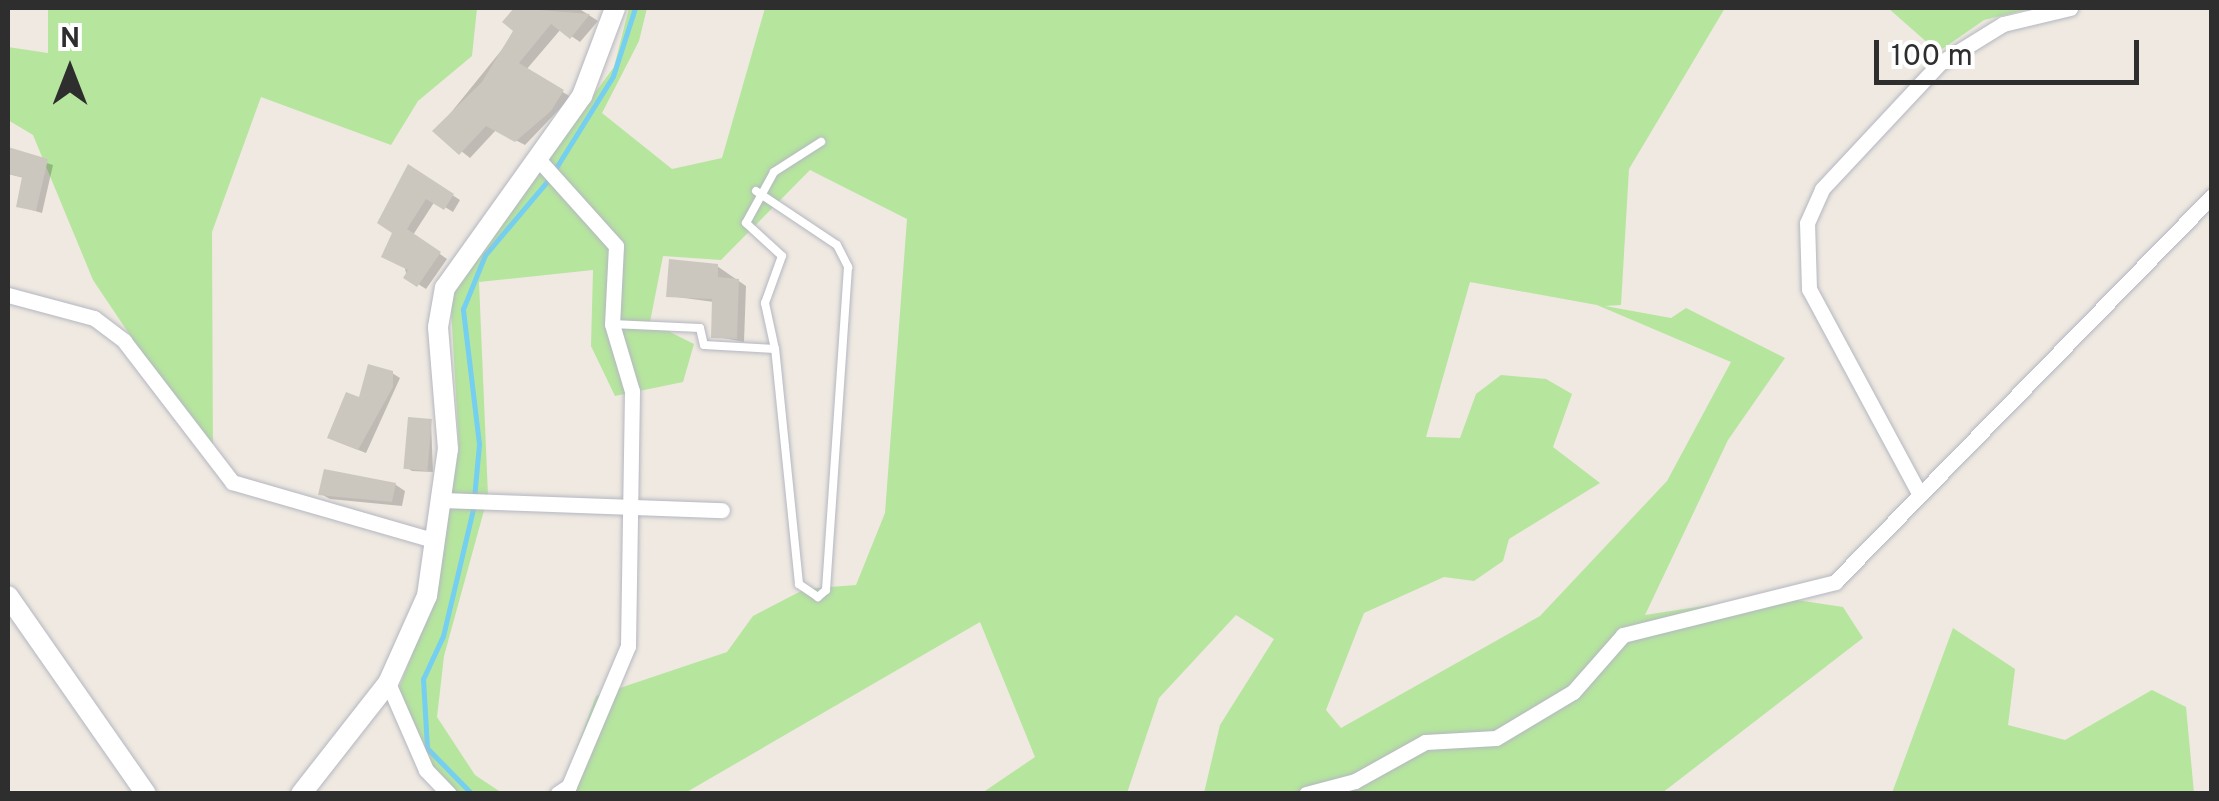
<!DOCTYPE html>
<style>
body{margin:0}
#map{position:relative;width:2219px;height:801px;overflow:hidden;background:#efe9e1;font-family:Overpass,sans-serif}
div>[style]{position:absolute}
[style*='--x']{left:calc(var(--x)*1px);top:calc(var(--y)*1px);width:calc(var(--w)*1px);rotate:calc(var(--a)*1deg)}
.green>*{inset:0;background:#b6e59e}
.shadow>*{inset:0;background:#0003}
.stream>*{height:5px;margin:-2.5px;padding:0 2.5px;transform-origin:2.5px;border-radius:2.5px;background:#75cff0}
.building>*{inset:0;background:#cbc7bf;transform-origin:0 0}
.roads{filter:drop-shadow(0 0 2px #b4b7c1) drop-shadow(0 0 2px #b4b7c1)}
.service>*{height:8px;margin:-4px;padding:0 4px;transform-origin:4px;border-radius:4px;background:#fff}
.minor>*{height:15px;margin:-7.5px;padding:0 7.5px;transform-origin:7.5px;border-radius:7.5px;background:#fff}
.tertiary>*{height:20px;margin:-10px;padding:0 10px;transform-origin:10px;border-radius:10px;background:#fff}
span{translate:-50% -50%;white-space:nowrap;text-align:center;line-height:1.15;-webkit-text-stroke:8px #fff;paint-order:stroke}
.frame{position:absolute;inset:0;border:10px solid #2e2e2e;pointer-events:none}
.north{position:absolute;left:20px;top:20px;width:100px;height:100px;-webkit-text-stroke:8px #fff;paint-order:stroke;rotate:0deg;font-size:28px;font-weight:700;line-height:40px;text-align:center;color:#2e2e2e}
.north::after{content:'';display:block;margin:auto;width:35px;height:45px;background:#2e2e2e;clip-path:polygon(50% 0,100% 100%,50% 72%,0 100%)}
.scale{position:absolute;left:1874px;top:40px;width:265px;height:45px;box-sizing:border-box;border:5px solid #2e2e2e;border-top:0;padding-left:12px;font-size:30px;line-height:35px;white-space:nowrap;color:#2e2e2e;-webkit-text-stroke:8px #fff;paint-order:stroke}
</style>
<div id="map">
<div class="green">
<div style="clip-path:polygon(48px 8px,477px 8px,472px 56px,418px 101px,391px 145px,261px 97px,212px 232px,213px 459px,93px 280px,33px 135px,8px 120px,8px 47px,48px 53px)"></div>
<div style="clip-path:polygon(evenodd,629px 8px,647px 8px,639px 41px,602px 113px,672px 169px,722px 158px,765px 8px,1725px 8px,1629px 169px,1621px 305px,1605px 306px,1671px 318px,1686px 308px,1785px 358px,1728px 440px,1645px 615px,1769px 596px,1843px 607px,1863px 638px,1662px 793px,1204px 793px,1220px 725px,1274px 639px,1236px 615px,1159px 698px,1127px 793px,982px 793px,1035px 757px,980px 622px,685px 793px,546px 793px,564px 783px,596px 696px,727px 652px,753px 616px,805px 589px,856px 585px,885px 513px,907px 219px,810px 170px,721px 260px,663px 256px,650px 322px,694px 344px,683px 382px,615px 396px,591px 346px,593px 270px,479px 282px,488px 496px,444px 656px,437px 717px,475px 775px,502px 793px,456px 793px,428px 765px,399px 688px,434px 598px,459px 448px,450px 290px,614px 67px,629px 8px,1470px 282px,1597px 305px,1731px 362px,1667px 481px,1540px 616px,1341px 728px,1326px 710px,1364px 613px,1444px 577px,1474px 581px,1503px 561px,1509px 539px,1600px 483px,1553px 447px,1572px 394px,1546px 379px,1501px 375px,1476px 394px,1460px 438px,1426px 437px,1470px 282px)"></div>
<div style="clip-path:polygon(1888px 8px,2033px 8px,1984px 20px,1938px 52px)"></div>
<div style="clip-path:polygon(1953px 628px,2015px 669px,2008px 725px,2065px 740px,2152px 690px,2186px 707px,2194px 793px,1892px 793px)"></div>
</div>
<div class="shadow">
<div style="clip-path:polygon(517px 8px,578px 8px,598px 21px,580px 42px,561px 29px,526px 70px,571px 97px,525px 145px,496px 130px,470px 158px,436px 131px,517px 31px,506px 22px)"></div>
<div style="clip-path:polygon(8px 151px,53px 165px,42px 213px,18px 206px,24px 178px,8px 174px)"></div>
<div style="clip-path:polygon(409px 167px,460px 200px,453px 212px,435px 201px,413px 235px,447px 259px,426px 289px,407px 277px,396px 232px)"></div>
<div style="clip-path:polygon(717px 266px,746px 286px,744px 342px,713px 336px,714px 302px,669px 296px)"></div>
<div style="clip-path:polygon(392px 373px,400px 378px,366px 453px,338px 442px,361px 401px)"></div>
<div style="clip-path:polygon(431px 422px,433px 472px,412px 471px,406px 467px)"></div>
<div style="clip-path:polygon(326px 472px,396px 485px,405px 491px,402px 506px,330px 499px,321px 494px)"></div>
</div>
<div class="stream">
<div style="--x:472;--y:794;--w:64;--a:-134.4"></div>
<div style="--x:427;--y:748;--w:69;--a:-93.3"></div>
<div style="--x:423;--y:679;--w:47;--a:-65.1"></div>
<div style="--x:443;--y:636;--w:130;--a:-76.7"></div>
<div style="--x:473;--y:509;--w:65;--a:-84.7"></div>
<div style="--x:479;--y:444;--w:136;--a:-96.8"></div>
<div style="--x:463;--y:309;--w:58;--a:-67.8"></div>
<div style="--x:485;--y:255;--w:99;--a:-49.9"></div>
<div style="--x:549;--y:179;--w:121;--a:-58.1"></div>
<div style="--x:613;--y:76;--w:71;--a:-72.1"></div>
</div>
<div class="building">
<div style="clip-path:polygon(514px 8px,590px 14px,570px 39px,551px 24px,519px 63px,564px 90px,551px 111px,515px 142px,486px 126px,459px 155px,432px 131px,482px 82px,513px 31px,502px 22px)"></div>
<div style="clip-path:polygon(8px 147px,48px 159px,36px 211px,16px 207px,22px 177px,8px 174px)"></div>
<div style="clip-path:polygon(408px 164px,454px 194px,444px 210px,426px 199px,407px 229px,441px 252px,417px 287px,403px 278px,408px 270px,381px 257px,392px 233px,377px 223px)"></div>
<div style="clip-path:polygon(669px 259px,718px 264px,718px 277px,739px 279px,737px 339px,711px 338px,712px 299px,666px 297px)"></div>
<div style="clip-path:polygon(368px 364px,393px 371px,393px 387px,358px 450px,327px 438px,346px 392px,359px 397px)"></div>
<div style="left:408px;top:417px;width:24px;height:52px;rotate:5deg"></div>
<div style="clip-path:polygon(324px 469px,396px 483px,392px 502px,318px 495px)"></div>
</div>
<div class="roads">
<div class="service">
<div style="--x:756;--y:191;--w:97;--a:33.7"></div>
<div style="--x:837;--y:245;--w:25;--a:63"></div>
<div style="--x:848;--y:267;--w:324;--a:93.9"></div>
<div style="--x:826;--y:590;--w:11;--a:139"></div>
<div style="--x:818;--y:597;--w:23;--a:-146"></div>
<div style="--x:799;--y:584;--w:236;--a:-95.8"></div>
<div style="--x:612;--y:324;--w:88;--a:2.6"></div>
<div style="--x:700;--y:328;--w:17;--a:77"></div>
<div style="--x:704;--y:345;--w:71;--a:3.2"></div>
<div style="--x:775;--y:349;--w:47;--a:-102.3"></div>
<div style="--x:765;--y:303;--w:50;--a:-70.1"></div>
<div style="--x:782;--y:256;--w:49;--a:-137.5"></div>
<div style="--x:746;--y:223;--w:58;--a:-61.2"></div>
<div style="--x:774;--y:172;--w:56;--a:-32.6"></div>
</div>
<div class="minor">
<div style="--x:538;--y:159;--w:117;--a:48.1"></div>
<div style="--x:616;--y:246;--w:78;--a:92.9"></div>
<div style="--x:612;--y:324;--w:70;--a:73.4"></div>
<div style="--x:632;--y:391;--w:255;--a:90.9"></div>
<div style="--x:628;--y:646;--w:152;--a:112.9"></div>
<div style="--x:569;--y:786;--w:14;--a:146"></div>
<div style="--x:8;--y:295;--w:89;--a:15"></div>
<div style="--x:94;--y:318;--w:38;--a:37"></div>
<div style="--x:124;--y:341;--w:178;--a:52.5"></div>
<div style="--x:232;--y:482;--w:212;--a:16.1"></div>
<div style="--x:1920;--y:495;--w:234;--a:-118.3"></div>
<div style="--x:1809;--y:289;--w:66;--a:-91.7"></div>
<div style="--x:1807;--y:223;--w:37;--a:-66"></div>
<div style="--x:1822;--y:189;--w:173;--a:-46.9"></div>
<div style="--x:1940;--y:63;--w:74;--a:-31.8"></div>
<div style="--x:2003;--y:24;--w:69;--a:-13.4"></div>
<div style="--x:443;--y:500;--w:279;--a:2.1"></div>
<div style="--x:388;--y:683;--w:95;--a:66.4"></div>
<div style="--x:426;--y:770;--w:33;--a:46"></div>
<div style="--x:1306;--y:794;--w:51;--a:-14.9"></div>
<div style="--x:1355;--y:781;--w:80;--a:-29.1"></div>
<div style="--x:1425;--y:742;--w:71;--a:-3.2"></div>
<div style="--x:1496;--y:738;--w:90;--a:-30.9"></div>
<div style="--x:1573;--y:692;--w:76;--a:-48.7"></div>
<div style="--x:1623;--y:635;--w:219;--a:-14"></div>
<div style="--x:1835;--y:582;--w:540;--a:-45.68"></div>
</div>
<div class="tertiary">
<div style="--x:8;--y:596;--w:241;--a:55.1"></div>
<div style="--x:301;--y:794;--w:141;--a:-51.9"></div>
<div style="--x:388;--y:683;--w:95;--a:-65.9"></div>
<div style="--x:427;--y:596;--w:148;--a:-81.9"></div>
<div style="--x:448;--y:449;--w:122;--a:-94.7"></div>
<div style="--x:438;--y:327;--w:40;--a:-80"></div>
<div style="--x:445;--y:288;--w:236;--a:-54.5"></div>
<div style="--x:582;--y:96;--w:94;--a:-69.4"></div>
</div>
</div>
<div class="frame"></div>
<div class="north">N</div>
<div class="scale">100 m</div>
</div>
